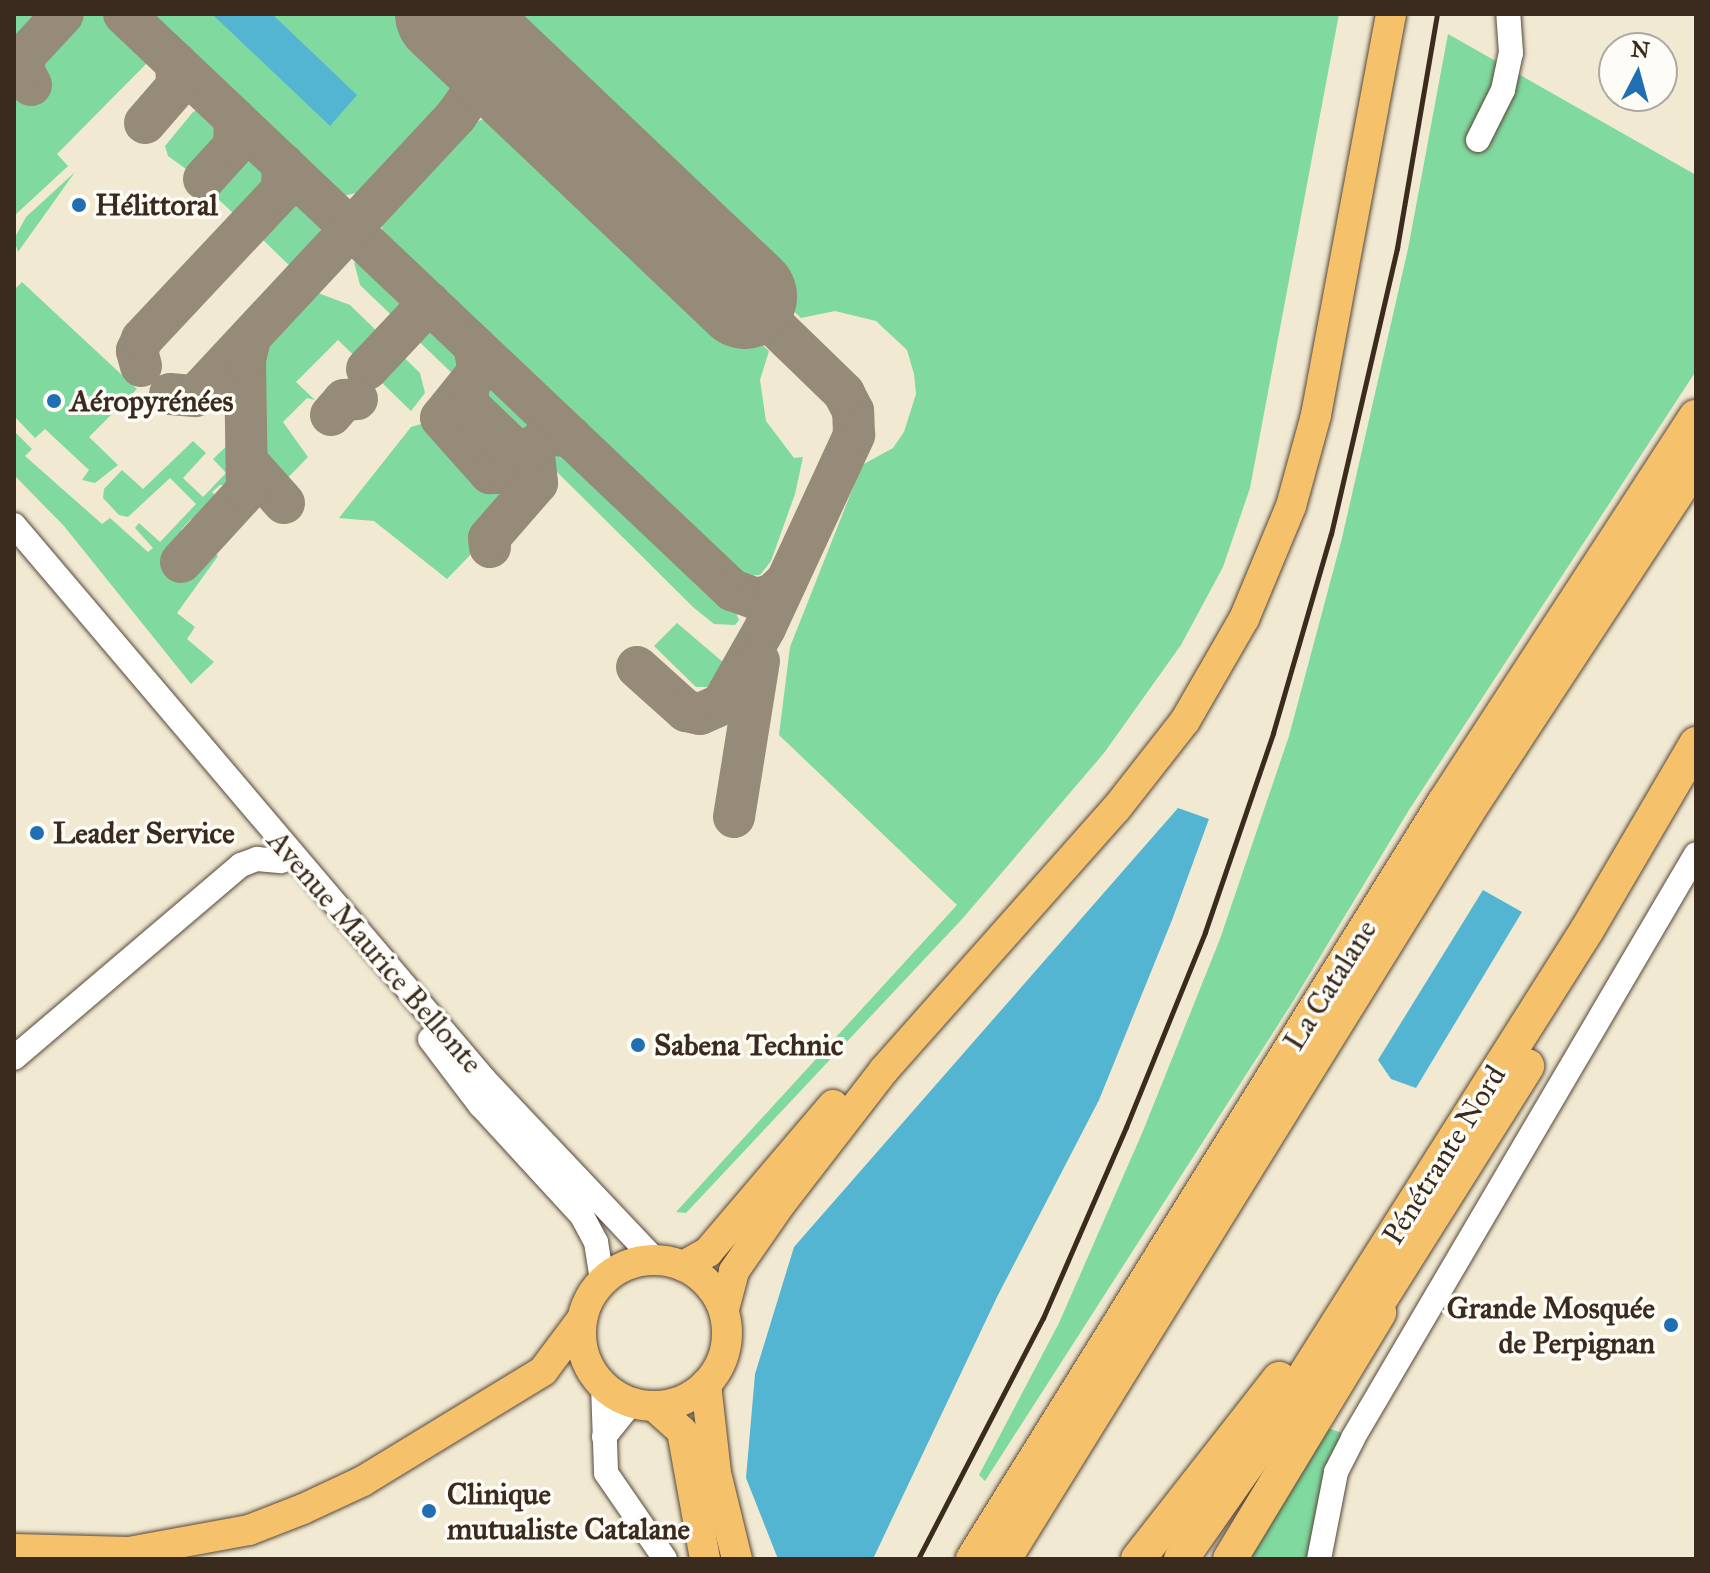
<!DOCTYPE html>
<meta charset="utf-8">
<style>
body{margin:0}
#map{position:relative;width:1710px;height:1573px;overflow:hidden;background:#f1e9d1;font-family:"IM FELL Great Primer",serif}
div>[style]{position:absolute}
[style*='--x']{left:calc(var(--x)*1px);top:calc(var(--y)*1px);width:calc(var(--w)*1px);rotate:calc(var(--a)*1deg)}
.green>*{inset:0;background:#80d99f}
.water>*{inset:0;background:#54b5d3}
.taxiway>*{height:42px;margin:-21px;padding:0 21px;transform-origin:21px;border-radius:21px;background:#968a78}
.runway>*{height:104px;margin:-52px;padding:0 52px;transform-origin:52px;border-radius:52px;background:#968a78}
.roads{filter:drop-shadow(0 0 2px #564739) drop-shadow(0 0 2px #564739)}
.minor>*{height:24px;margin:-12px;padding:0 12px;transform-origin:12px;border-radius:12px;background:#fff}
.major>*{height:30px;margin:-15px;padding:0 15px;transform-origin:15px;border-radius:15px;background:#f5c16b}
.major>.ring{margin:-15px;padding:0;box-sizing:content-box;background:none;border:30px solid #f5c16b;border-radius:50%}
.highway>*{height:34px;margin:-17px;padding:0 17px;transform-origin:17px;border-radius:17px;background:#f5c16b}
.rail>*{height:5px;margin:-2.5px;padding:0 2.5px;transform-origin:2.5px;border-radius:2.5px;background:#3b2a1e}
.dots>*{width:22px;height:22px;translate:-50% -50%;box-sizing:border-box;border:4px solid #fdfcf7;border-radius:50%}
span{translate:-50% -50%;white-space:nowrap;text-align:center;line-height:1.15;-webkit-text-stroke:7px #fdfcf7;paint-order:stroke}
.poi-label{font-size:30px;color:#3b2a1e;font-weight:700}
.left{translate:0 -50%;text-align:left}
.right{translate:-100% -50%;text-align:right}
.street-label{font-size:30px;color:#3b2a1e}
.frame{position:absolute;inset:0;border:16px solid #3b2a1e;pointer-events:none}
.north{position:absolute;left:1598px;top:32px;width:80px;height:80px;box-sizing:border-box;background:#fdfcf7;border:2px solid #afa8a0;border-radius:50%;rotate:6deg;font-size:22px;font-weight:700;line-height:32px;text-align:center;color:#3b2a1e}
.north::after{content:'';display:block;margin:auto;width:28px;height:36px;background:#1f6fb2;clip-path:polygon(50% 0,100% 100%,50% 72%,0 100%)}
</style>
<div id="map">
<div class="green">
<div style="clip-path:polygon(14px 14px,106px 14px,148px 62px,57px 154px,68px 166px,14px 216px)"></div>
<div style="clip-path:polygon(140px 14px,412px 14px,448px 56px,452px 68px,449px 99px,371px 190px,338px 197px,328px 193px)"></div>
<div style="clip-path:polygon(479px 14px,1339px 14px,1250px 488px,1223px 567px,1181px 645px,1104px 753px,963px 918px,686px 1213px,676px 1212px,957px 905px,779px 735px,790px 647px,862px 465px,893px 448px,904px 432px,916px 394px,914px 374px,907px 350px,876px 321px,835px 311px,801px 318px)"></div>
<div style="clip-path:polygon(1448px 34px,1696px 175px,1696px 371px,1409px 810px,1292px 1003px,985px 1481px,979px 1475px,1059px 1323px,1143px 1131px,1220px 939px,1289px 736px,1342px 538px,1408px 249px)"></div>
<div style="clip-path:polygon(202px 108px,225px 127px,226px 135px,190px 172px,168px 156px,165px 146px,193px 112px)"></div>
<div style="clip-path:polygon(499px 115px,530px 126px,769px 351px,760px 380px,766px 421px,794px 458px,803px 457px,795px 494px,771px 561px,760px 575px,734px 576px,386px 246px,381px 224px,390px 206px,464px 125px)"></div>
<div style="clip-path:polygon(247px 153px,274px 173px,274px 182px,246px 214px,236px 216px,211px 192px)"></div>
<div style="clip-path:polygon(75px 172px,18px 252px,14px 239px,26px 217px)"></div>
<div style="clip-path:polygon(295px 197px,316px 214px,321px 229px,316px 253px,294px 270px,259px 236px)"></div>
<div style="clip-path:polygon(354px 262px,377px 270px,470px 361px,461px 376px,455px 376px,360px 285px)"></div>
<div style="clip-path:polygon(22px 282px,137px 389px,89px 437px,118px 465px,95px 483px,82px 480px,89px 470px,45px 429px,35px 438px,14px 416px,14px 290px)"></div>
<div style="clip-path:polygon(318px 293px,350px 305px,420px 373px,425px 393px,411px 411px,338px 340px,296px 382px,315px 400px,307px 398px,283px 422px,308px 457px,277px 489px,264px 477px,256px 348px,303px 297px)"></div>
<div style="clip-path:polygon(235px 370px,237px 485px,220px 485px,212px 492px,221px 500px,198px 526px,191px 519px,181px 530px,193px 537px,176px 557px,184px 564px,205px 543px,218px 556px,177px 613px,195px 627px,187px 639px,214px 662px,191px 684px,64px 526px,14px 475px,14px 431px,32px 449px,25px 456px,102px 524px,110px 518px,148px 552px,153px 548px,135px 528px,139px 523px,160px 542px,196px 504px,170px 478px,128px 517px,119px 515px,103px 498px,104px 489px,122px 470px,143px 489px,193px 441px,206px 453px,183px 478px,203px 497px,226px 473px,213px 459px,233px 440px)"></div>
<div style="clip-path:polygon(485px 385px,496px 385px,533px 418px,536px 425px,528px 437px,515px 435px,480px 400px)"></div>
<div style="clip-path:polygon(461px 411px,509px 456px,502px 461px,490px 457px,455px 424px)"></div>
<div style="clip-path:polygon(421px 424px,505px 500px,469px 541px,472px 553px,447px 579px,374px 521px,339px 518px,411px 427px)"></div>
<div style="clip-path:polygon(557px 445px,734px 608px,739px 620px,735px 625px,714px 624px,693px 607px,544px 459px)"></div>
<div style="clip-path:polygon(677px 623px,724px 663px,720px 679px,710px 687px,696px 687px,654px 646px)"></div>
<div style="clip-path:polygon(1322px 1426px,1348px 1435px,1313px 1559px,1239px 1559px)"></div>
</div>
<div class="water">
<div style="clip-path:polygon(212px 14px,272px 14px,357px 95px,330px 126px)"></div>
<div style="clip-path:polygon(1178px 808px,1209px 819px,1172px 920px,1099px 1100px,997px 1297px,873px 1559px,778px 1559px,746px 1478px,755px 1374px,794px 1247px)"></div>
<div style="clip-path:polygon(1483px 890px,1522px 912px,1416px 1088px,1391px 1079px,1378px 1060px)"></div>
</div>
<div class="taxiway">
<div style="--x:124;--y:14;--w:838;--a:43.45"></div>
<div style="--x:732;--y:590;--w:27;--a:20"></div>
<div style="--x:757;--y:599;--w:17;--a:-17"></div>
<div style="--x:773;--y:594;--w:18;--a:-43"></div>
<div style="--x:31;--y:85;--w:20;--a:-117"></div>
<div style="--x:22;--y:67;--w:14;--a:-73"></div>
<div style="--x:26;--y:54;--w:54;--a:-47.2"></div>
<div style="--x:145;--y:123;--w:49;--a:-49.1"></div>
<div style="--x:177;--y:86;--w:23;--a:-92"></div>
<div style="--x:204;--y:179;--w:45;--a:-47.7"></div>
<div style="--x:234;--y:146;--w:27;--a:-88"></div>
<div style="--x:474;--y:346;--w:25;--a:79"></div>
<div style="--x:479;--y:371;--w:60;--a:129"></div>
<div style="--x:441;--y:418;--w:74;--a:48.3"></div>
<div style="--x:490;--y:473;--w:18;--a:0"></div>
<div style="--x:508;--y:473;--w:56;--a:-44.3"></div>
<div style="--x:548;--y:434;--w:23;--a:7"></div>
<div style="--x:141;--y:366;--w:16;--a:-105"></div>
<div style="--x:137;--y:351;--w:13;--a:-67"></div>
<div style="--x:142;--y:339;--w:204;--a:-46.8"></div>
<div style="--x:282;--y:190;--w:26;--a:-88"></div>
<div style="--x:367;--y:369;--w:91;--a:-46.8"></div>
<div style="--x:468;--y:385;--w:20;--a:90"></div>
<div style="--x:468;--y:405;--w:91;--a:43.7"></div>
<div style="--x:170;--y:394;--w:25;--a:5"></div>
<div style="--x:195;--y:396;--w:383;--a:-47"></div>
<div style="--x:456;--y:116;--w:32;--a:-55"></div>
<div style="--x:474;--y:90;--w:25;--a:-79"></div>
<div style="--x:479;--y:65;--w:60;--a:-122.1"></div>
<div style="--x:331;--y:415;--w:20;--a:-49"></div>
<div style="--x:344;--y:400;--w:13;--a:-4"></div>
<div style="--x:250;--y:465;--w:51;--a:48.2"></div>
<div style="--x:490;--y:547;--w:9;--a:-96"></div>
<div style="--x:489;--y:538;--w:73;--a:-48.9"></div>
<div style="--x:537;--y:483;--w:36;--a:-96"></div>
<div style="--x:533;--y:447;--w:6;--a:162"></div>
<div style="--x:181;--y:562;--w:98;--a:-47.5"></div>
<div style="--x:247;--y:490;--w:130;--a:-90.9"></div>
<div style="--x:245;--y:360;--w:22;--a:-77"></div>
<div style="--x:637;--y:667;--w:66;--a:41.9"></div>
<div style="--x:686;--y:711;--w:14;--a:12"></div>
<div style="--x:700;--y:714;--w:24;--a:-24"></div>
<div style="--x:722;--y:704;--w:87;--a:-60.5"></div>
<div style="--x:765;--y:628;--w:213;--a:-65.2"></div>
<div style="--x:854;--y:435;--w:24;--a:-92"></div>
<div style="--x:853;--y:411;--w:20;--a:-117"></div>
<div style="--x:844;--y:393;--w:138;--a:-135.9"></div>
<div style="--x:734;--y:817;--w:158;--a:-80.9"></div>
</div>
<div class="runway">
<div style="--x:447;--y:14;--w:411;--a:43.5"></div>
</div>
<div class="roads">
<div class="minor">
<div style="--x:1478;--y:140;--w:56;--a:-63.4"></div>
<div style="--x:1503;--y:90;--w:38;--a:-78"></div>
<div style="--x:1511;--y:53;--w:39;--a:-94"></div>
<div style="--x:14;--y:525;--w:728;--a:49.68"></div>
<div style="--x:485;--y:1080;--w:246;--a:46.6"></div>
<div style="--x:430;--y:1039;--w:83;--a:52.9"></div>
<div style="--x:480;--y:1105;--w:151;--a:47.4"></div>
<div style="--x:582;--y:1216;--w:30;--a:62"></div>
<div style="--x:596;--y:1242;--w:39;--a:81"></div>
<div style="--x:14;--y:1058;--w:298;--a:-40.4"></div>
<div style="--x:241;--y:865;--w:17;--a:-21"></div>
<div style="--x:257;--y:859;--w:25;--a:5"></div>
<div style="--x:603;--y:1385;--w:88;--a:88"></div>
<div style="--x:606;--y:1473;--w:104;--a:55.5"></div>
<div style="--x:604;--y:1437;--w:45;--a:-51.3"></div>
<div style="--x:1319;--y:1559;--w:89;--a:-78.9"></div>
<div style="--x:1336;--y:1472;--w:38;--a:-63"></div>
<div style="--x:1353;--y:1438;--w:677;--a:-59.57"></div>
</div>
<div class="major">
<div class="ring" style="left:581px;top:1260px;width:116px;height:116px"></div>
<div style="--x:683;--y:1266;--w:29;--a:-29"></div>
<div style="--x:708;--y:1252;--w:193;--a:-49.6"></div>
<div style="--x:724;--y:1309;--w:39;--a:-75"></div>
<div style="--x:734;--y:1271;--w:84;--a:-55.2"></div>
<div style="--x:782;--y:1202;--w:167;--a:-52.3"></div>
<div style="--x:884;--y:1070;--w:349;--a:-48.4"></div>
<div style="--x:1116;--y:809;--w:112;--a:-51.9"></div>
<div style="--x:1185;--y:721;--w:118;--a:-60"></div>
<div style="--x:1244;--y:619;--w:122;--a:-67.4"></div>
<div style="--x:1291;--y:506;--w:94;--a:-74.6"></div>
<div style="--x:1316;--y:415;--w:408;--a:-79.4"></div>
<div style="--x:706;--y:1384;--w:90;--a:83.6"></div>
<div style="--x:716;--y:1473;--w:89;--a:76.3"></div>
<div style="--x:654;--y:1406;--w:38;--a:42"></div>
<div style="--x:682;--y:1431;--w:130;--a:79.8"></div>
<div style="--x:14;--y:1549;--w:115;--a:1.5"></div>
<div style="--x:129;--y:1552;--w:122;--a:-10.4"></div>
<div style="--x:249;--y:1530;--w:58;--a:-21.3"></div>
<div style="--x:303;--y:1509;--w:66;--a:-25"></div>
<div style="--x:363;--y:1481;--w:211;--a:-31.4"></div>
<div style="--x:543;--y:1371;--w:65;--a:-53.1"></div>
</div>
<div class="highway">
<div style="--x:1361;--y:1330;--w:312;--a:-57.8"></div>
<div style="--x:973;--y:1559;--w:891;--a:-58.08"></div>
<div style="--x:1444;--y:803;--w:461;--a:-56.9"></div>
<div style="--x:1004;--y:1559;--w:880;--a:-58.19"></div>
<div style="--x:1468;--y:811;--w:415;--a:-56.7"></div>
<div style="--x:1138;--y:1559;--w:229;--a:-51.9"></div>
<div style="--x:1181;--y:1559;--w:138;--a:-55"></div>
<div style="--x:1260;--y:1446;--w:611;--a:-57.64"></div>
<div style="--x:1587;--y:930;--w:216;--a:-59.6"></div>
<div style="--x:1230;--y:1559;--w:288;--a:-58.8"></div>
</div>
</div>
<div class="rail">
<div style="--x:918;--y:1559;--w:271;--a:-62.6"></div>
<div style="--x:1043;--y:1318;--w:208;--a:-66.5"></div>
<div style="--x:1126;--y:1127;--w:210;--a:-67.9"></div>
<div style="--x:1205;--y:932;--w:210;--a:-71.1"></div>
<div style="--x:1273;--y:733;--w:207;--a:-73.8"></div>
<div style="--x:1331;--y:534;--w:294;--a:-77"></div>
<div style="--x:1397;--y:248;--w:237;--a:-80.3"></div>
</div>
<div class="dots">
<div style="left:79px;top:205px;background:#1f6fb2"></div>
<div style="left:54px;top:401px;background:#1f6fb2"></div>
<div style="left:37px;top:833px;background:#1f6fb2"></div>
<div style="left:638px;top:1045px;background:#1f6fb2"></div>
<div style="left:1671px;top:1325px;background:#1f6fb2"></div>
<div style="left:429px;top:1511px;background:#1f6fb2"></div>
</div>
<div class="poi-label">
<span class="left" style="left:95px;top:205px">Hélittoral</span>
<span class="left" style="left:70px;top:401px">Aéropyrénées</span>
<span class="left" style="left:53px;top:833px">Leader Service</span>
<span class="left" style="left:654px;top:1045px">Sabena Technic</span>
<span class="right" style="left:1655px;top:1325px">Grande Mosquée<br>de Perpignan</span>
<span class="left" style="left:447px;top:1511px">Clinique<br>mutualiste Catalane</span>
</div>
<div class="street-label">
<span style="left:375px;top:952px;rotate:49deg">Avenue Maurice Bellonte</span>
<span style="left:1330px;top:985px;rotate:-58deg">La Catalane</span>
<span style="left:1444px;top:1155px;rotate:-58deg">Pénétrante Nord</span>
</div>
<div class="frame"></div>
<div class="north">N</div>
</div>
